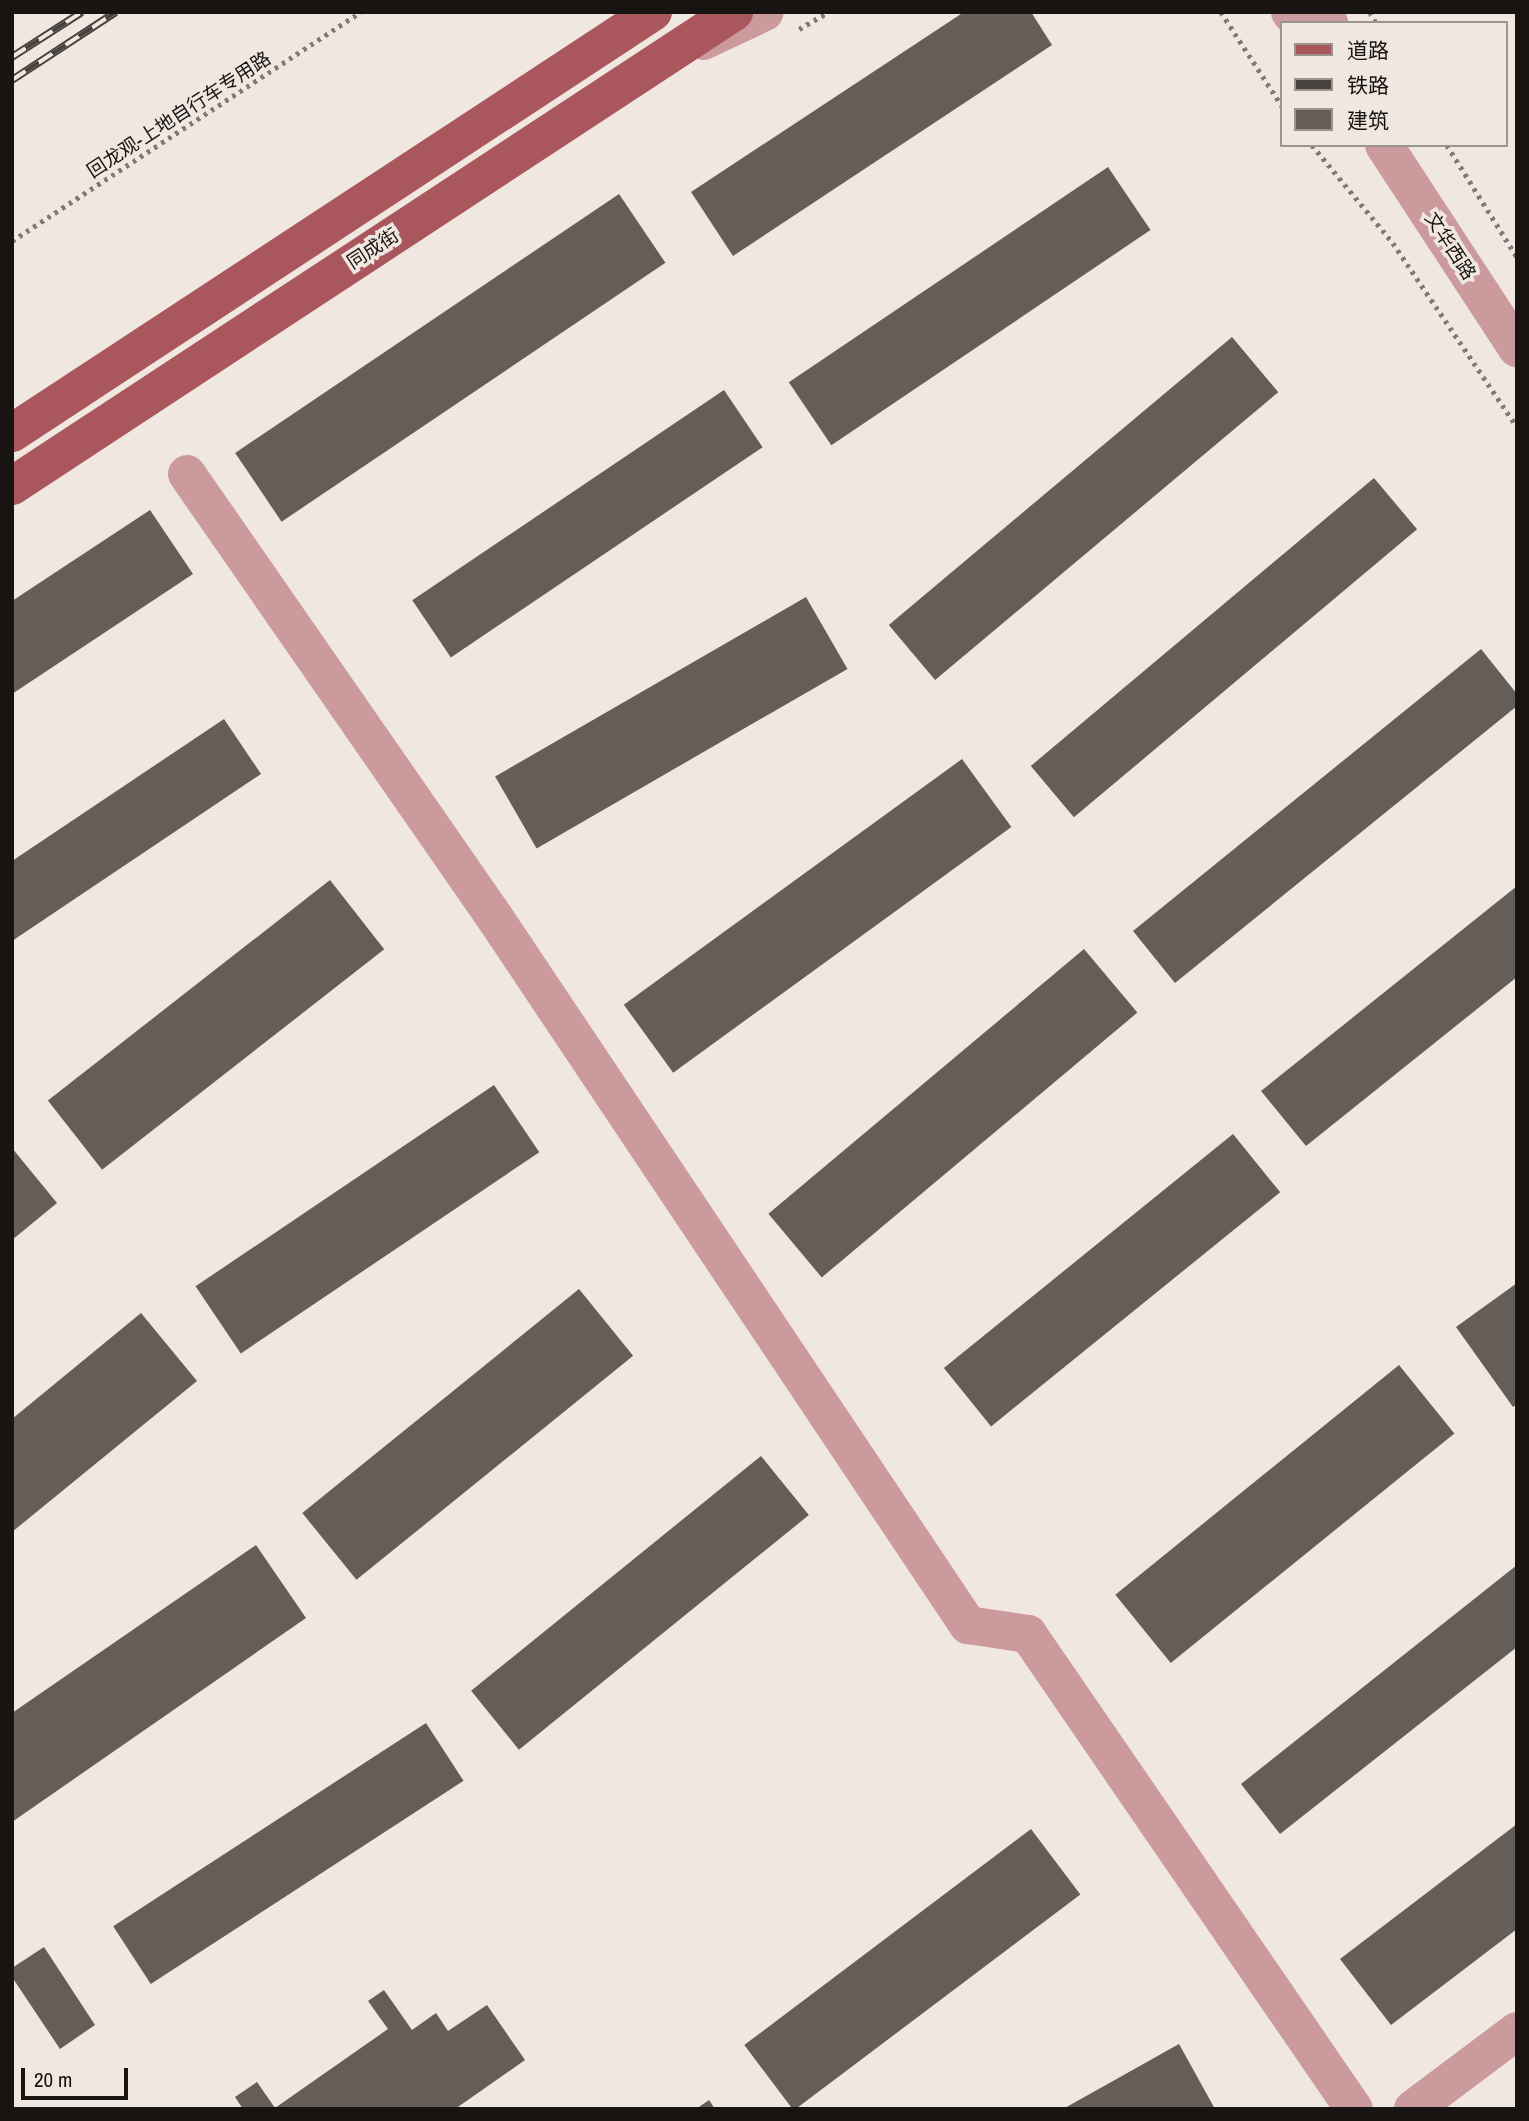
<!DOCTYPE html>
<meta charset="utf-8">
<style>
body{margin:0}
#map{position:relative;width:1529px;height:2121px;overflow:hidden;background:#f0e7e0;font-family:"Archivo Narrow","Noto Sans SC",sans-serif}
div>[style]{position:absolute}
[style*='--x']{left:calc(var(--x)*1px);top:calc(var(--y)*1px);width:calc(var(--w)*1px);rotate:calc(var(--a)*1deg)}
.building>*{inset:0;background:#655d58;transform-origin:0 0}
.path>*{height:4.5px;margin-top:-2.25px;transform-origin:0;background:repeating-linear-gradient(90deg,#817a76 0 3.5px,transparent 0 8.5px)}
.minor>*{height:38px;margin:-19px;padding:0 19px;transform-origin:19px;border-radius:19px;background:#cb9a9c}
.major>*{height:38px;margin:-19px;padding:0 19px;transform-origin:19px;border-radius:19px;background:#aa565d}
.rail>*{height:8px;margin-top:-4px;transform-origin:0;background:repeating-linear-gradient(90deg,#f0e7e0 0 16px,#48423f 0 32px);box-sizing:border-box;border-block:2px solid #48423f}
span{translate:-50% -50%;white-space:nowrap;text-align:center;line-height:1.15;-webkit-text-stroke:7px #f0e7e0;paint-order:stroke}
.street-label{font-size:19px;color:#181412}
.frame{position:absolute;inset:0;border:14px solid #181412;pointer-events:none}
.legend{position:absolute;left:1280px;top:21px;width:228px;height:126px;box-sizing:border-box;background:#f0e7e0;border:2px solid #9a938e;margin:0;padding:9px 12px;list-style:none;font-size:21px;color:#181412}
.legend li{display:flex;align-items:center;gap:14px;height:35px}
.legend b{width:35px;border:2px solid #9a938e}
.scale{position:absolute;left:21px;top:2068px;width:107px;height:32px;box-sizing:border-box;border:4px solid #181412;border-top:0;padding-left:9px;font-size:21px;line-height:24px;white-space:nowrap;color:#181412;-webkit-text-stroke:5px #f0e7e0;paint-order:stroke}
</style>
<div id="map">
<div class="building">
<div style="clip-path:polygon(964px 12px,1031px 12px,1052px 45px,733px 256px,691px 192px)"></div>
<div style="left:1108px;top:167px;width:76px;height:385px;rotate:56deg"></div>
<div style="left:619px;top:194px;width:83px;height:463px;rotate:56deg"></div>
<div style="left:1232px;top:337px;width:72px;height:448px;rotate:50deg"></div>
<div style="left:724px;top:390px;width:69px;height:376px;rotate:56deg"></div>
<div style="left:1374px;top:478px;width:67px;height:448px;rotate:50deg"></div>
<div style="clip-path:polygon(150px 510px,193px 574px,12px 694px,12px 601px)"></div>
<div style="left:806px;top:597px;width:83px;height:359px;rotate:60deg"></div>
<div style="clip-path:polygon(1481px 649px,1517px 694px,1517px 706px,1175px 983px,1133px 931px)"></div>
<div style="clip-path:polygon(224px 719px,261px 774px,12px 941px,12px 861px)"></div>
<div style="left:962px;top:759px;width:84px;height:418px;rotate:54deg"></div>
<div style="left:330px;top:880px;width:88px;height:358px;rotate:52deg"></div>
<div style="clip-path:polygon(1517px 886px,1517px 977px,1306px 1146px,1261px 1091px)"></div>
<div style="left:1084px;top:949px;width:83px;height:412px;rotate:50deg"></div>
<div style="left:494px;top:1085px;width:81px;height:360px;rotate:56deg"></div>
<div style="left:1233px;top:1134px;width:75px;height:372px;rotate:51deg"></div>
<div style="clip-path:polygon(12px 1148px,57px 1203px,12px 1240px)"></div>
<div style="clip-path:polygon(1517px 1283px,1517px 1404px,1513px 1407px,1456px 1327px)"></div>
<div style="left:579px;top:1289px;width:86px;height:356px;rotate:51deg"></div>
<div style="clip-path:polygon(141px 1313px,197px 1381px,12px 1532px,12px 1419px)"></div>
<div style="left:1399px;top:1365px;width:88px;height:365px;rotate:51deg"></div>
<div style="left:761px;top:1456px;width:76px;height:373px;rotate:51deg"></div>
<div style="clip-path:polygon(256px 1545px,306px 1618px,12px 1822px,12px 1713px)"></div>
<div style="clip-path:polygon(1517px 1565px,1517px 1647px,1280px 1834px,1241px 1784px)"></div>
<div style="left:426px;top:1723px;width:69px;height:373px;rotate:57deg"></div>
<div style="clip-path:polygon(1517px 1824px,1517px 1929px,1391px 2025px,1340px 1959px)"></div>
<div style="left:1031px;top:1829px;width:82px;height:359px;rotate:53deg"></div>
<div style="clip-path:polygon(44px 1947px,95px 2025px,60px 2049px,12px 1977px,12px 1968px)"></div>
<div style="clip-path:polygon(384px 1990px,412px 2030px,436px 2013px,448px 2031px,487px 2005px,525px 2060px,455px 2109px,243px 2109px,235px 2097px,257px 2082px,275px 2108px,388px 2029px,368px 2001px)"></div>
<div style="clip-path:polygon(1179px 2044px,1215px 2109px,1063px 2109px)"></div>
<div style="clip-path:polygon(709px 2100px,715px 2109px,696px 2109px)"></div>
</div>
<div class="path">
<div style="--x:1221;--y:12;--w:112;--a:57"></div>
<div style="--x:1370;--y:12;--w:13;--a:61"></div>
<div style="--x:799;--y:29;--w:34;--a:-30"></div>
<div style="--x:1312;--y:145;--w:127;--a:50.4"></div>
<div style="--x:1393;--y:243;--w:222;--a:56"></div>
<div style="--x:1447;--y:145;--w:132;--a:58"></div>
<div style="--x:12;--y:241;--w:417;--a:-33.3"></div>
</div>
<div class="minor">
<div style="--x:1290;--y:12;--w:14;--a:51"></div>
<div style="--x:1325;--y:12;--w:12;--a:70"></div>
<div style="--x:703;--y:41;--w:68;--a:-25.1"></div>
<div style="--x:1384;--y:145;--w:243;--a:56.8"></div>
<div style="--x:187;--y:474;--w:540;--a:55.25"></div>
<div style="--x:495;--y:918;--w:851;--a:56.22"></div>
<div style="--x:968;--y:1625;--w:61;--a:8.5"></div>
<div style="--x:1028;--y:1634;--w:576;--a:55.54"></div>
<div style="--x:1413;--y:2109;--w:130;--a:-36.9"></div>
</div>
<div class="major">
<div style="--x:12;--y:433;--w:767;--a:-33.3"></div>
<div style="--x:12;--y:486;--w:864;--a:-33.29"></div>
</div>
<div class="rail">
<div style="--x:12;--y:57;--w:83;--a:-32.7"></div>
<div style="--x:12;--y:80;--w:124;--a:-33.2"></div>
</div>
<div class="street-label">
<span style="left:179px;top:115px;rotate:-33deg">回龙观-上地自行车专用路</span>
<span style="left:1450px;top:246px;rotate:57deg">文华西路</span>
<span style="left:373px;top:249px;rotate:-33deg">同成街</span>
</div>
<div class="frame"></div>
<ul class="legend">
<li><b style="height:9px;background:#aa565d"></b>道路</li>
<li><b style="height:9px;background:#48423f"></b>铁路</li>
<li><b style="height:19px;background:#655d58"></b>建筑</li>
</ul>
<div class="scale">20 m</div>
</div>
